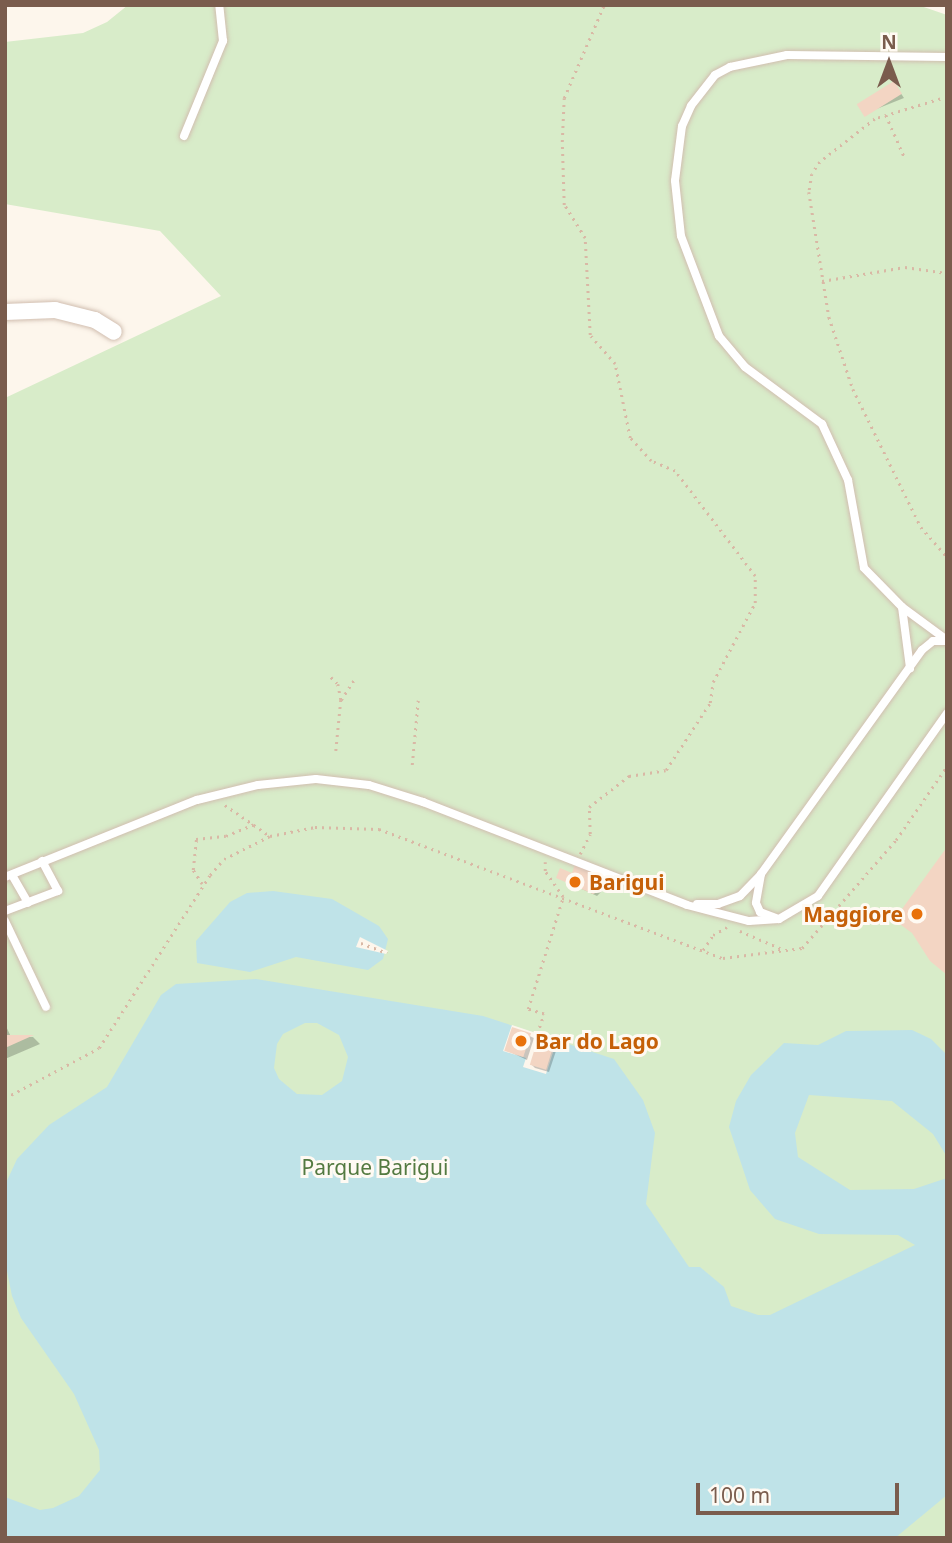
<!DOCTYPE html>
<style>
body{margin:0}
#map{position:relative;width:952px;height:1543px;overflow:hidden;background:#fdf6ec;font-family:"Noto Sans",sans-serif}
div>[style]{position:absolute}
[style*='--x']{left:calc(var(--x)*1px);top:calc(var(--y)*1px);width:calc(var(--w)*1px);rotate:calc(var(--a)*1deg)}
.green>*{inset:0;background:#d8ecc9}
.water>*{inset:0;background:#bfe3e8}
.pier>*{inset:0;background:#fdf6ec}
.shadow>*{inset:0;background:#0003}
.building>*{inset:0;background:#f3d5c3;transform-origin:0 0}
.path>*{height:2.5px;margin-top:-1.25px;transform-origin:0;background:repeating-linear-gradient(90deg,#d9b8a5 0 2px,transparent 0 7px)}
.roads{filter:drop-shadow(0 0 2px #d1beb0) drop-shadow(0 0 2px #d1beb0)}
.service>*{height:8px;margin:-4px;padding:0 4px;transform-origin:4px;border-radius:4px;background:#fff}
.minor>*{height:16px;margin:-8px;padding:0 8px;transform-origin:8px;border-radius:8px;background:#fff}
.dots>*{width:19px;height:19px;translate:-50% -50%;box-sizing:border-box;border:4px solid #fffaf3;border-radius:50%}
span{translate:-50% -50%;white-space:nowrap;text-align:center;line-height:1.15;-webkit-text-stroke:6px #fffaf3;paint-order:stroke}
.food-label{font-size:21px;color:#c56008;font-weight:700}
.left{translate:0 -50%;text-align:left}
.right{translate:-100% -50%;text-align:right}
.park-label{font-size:21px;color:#537a41}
.frame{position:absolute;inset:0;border:7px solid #7a5c4d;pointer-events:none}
.north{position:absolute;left:854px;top:28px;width:70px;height:70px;-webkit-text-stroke:5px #fffaf3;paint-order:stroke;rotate:0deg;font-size:19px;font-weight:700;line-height:28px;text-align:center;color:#7a5c4d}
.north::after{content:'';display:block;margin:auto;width:24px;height:32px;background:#7a5c4d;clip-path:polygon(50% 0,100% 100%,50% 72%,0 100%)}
.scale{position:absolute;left:696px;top:1483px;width:203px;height:32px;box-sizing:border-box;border:4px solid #7a5c4d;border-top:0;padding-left:9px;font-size:21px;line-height:24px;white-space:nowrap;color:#7a5c4d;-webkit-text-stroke:5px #fffaf3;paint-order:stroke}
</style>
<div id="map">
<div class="green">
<div style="clip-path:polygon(128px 5px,918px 5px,947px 15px,947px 1538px,5px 1538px,5px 398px,221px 296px,160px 231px,5px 204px,5px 42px,83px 33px,107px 22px)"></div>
</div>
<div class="water">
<div style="clip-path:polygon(273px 891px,332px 899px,379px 926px,388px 939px,383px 959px,368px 970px,296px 957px,250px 972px,197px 963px,196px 941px,230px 902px,247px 893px)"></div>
<div style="clip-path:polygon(evenodd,256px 979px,483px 1016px,614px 1059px,643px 1100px,655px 1133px,646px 1204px,689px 1267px,700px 1267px,724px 1287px,731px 1306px,758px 1315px,770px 1315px,915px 1245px,898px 1235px,819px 1234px,775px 1219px,750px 1190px,729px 1127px,736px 1101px,751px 1075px,784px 1043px,818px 1045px,846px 1031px,912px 1030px,931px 1039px,947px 1055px,947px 1157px,933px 1134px,892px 1101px,809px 1095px,795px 1133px,798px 1157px,850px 1190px,914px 1189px,947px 1178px,947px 1495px,895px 1538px,5px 1538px,5px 1497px,40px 1510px,53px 1508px,79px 1496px,100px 1470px,99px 1450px,74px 1394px,21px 1318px,12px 1296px,5px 1261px,5px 1185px,17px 1159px,49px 1125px,107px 1087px,161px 995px,176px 984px,256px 979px,305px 1023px,317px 1023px,339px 1035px,348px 1057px,342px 1081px,322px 1095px,297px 1094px,279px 1079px,274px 1068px,277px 1044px,283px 1034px,305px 1023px)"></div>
</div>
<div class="pier">
<div style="clip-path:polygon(360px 937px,388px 951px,386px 954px,356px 947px)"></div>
<div style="clip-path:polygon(512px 1025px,557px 1040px,546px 1074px,523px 1067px,526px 1058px,503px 1051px)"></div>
</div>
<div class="shadow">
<div style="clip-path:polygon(894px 83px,904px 98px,864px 114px,861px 110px)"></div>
<div style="clip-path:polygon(593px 872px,596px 876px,593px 884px,603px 890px,597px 896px,558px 878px)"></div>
<div style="clip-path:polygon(5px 1024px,11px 1037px,33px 1037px,40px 1044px,5px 1059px)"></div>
<div style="clip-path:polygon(514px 1029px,534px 1038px,527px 1060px,506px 1050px)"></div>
<div style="clip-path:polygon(553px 1044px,557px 1048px,549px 1072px,535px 1068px,531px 1064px)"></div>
</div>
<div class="building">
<div style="left:894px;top:81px;width:15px;height:44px;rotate:58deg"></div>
<div style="clip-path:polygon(947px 847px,947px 975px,930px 961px,912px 933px,894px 920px)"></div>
<div style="clip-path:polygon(575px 864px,594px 871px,590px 881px,601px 885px,600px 891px,593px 894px,556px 878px,560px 868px,572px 873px)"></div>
<div style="left:512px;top:1027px;width:20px;height:25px;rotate:18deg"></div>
<div style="clip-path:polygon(5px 1030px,7px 1035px,34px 1035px,5px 1048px)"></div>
<div style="left:538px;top:1038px;width:17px;height:28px;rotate:17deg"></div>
</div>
<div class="path">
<div style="--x:947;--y:97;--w:75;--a:163"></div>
<div style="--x:875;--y:119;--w:70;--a:142"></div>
<div style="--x:820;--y:162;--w:14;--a:124"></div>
<div style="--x:812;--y:174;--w:18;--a:99"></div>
<div style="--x:809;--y:192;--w:127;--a:80.9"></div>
<div style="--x:829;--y:317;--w:76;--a:71.6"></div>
<div style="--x:853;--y:389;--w:154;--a:63.8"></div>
<div style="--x:921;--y:527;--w:40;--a:49"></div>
<div style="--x:886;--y:115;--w:45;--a:66.3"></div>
<div style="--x:822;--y:281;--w:84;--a:-9.6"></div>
<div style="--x:905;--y:267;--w:42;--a:8.1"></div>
<div style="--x:331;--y:677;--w:10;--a:45"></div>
<div style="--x:338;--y:684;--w:16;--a:79"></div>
<div style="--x:341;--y:700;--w:51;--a:95.6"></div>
<div style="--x:341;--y:700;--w:27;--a:-57"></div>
<div style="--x:412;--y:765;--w:65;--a:-84.7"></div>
<div style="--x:225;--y:805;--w:55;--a:34.6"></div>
<div style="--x:580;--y:854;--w:22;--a:-63"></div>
<div style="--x:590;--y:834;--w:27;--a:-92"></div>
<div style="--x:589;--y:807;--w:51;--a:-37.8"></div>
<div style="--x:629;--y:776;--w:37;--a:-9"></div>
<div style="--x:666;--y:770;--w:80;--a:-56.7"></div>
<div style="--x:710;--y:703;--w:21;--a:-82"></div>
<div style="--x:713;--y:682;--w:89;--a:-62"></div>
<div style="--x:755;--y:603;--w:27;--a:-90"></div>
<div style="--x:755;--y:576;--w:132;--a:-127.3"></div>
<div style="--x:675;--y:471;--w:26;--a:-157"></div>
<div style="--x:651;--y:461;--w:31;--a:-132"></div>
<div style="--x:630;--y:438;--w:76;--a:-101.5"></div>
<div style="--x:615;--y:364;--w:38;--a:-131"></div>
<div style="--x:590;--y:335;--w:97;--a:-93"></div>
<div style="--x:585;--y:238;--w:39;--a:-122"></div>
<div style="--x:564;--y:205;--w:63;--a:-91.8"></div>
<div style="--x:562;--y:142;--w:44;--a:-87.4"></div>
<div style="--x:564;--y:98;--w:101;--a:-66.7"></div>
<div style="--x:202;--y:884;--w:17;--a:-123"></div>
<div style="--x:193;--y:870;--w:31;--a:-84"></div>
<div style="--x:196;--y:839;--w:30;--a:-6"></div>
<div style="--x:226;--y:836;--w:30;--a:-23"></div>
<div style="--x:740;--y:931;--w:46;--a:23.2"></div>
<div style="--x:361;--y:943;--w:28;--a:21"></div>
<div style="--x:703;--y:950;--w:18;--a:-56"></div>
<div style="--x:713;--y:935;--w:16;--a:-30"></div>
<div style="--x:537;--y:1034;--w:21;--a:-71"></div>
<div style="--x:544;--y:1014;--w:17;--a:-163"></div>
<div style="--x:528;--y:1009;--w:117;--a:-72.6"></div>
<div style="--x:563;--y:897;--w:32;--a:-125"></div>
<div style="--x:545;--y:871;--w:9;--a:-90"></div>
<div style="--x:5;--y:1098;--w:106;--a:-28"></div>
<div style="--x:99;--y:1048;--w:206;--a:-57.3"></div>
<div style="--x:210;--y:875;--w:21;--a:-49"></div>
<div style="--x:224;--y:859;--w:51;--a:-26.6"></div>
<div style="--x:270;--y:836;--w:46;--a:-11.3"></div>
<div style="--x:315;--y:827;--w:64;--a:1.8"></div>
<div style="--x:379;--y:829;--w:367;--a:20.6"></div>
<div style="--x:723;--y:958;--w:80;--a:-7.2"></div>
<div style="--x:802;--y:948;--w:143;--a:-49"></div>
<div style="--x:896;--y:840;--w:90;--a:-55.4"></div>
</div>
<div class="roads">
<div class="service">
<div style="--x:947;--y:57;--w:160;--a:-179.3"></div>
<div style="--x:787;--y:55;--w:58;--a:168.1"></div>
<div style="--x:730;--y:67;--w:17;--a:152"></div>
<div style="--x:715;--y:75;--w:39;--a:128"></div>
<div style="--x:691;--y:106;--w:22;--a:114"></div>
<div style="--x:682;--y:126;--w:55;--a:97.3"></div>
<div style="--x:675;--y:181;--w:55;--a:83.8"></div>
<div style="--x:681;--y:236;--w:107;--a:69.2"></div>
<div style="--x:719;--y:336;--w:40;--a:50"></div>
<div style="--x:745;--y:367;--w:96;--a:36.5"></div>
<div style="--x:822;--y:424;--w:62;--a:65.1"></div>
<div style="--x:848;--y:480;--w:89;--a:79.7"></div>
<div style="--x:864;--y:568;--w:54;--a:45.7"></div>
<div style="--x:902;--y:607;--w:56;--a:36.3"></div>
<div style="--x:184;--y:136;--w:103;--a:-67.7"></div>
<div style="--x:223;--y:41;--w:36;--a:-96"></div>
<div style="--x:902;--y:607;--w:62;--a:82.5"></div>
<div style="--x:761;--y:874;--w:29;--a:100"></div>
<div style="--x:756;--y:903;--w:10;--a:66"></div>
<div style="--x:760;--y:912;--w:17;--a:21"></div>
<div style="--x:12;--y:875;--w:32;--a:60"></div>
<div style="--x:5;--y:877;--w:207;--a:-21.9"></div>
<div style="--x:197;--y:800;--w:63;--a:-13.8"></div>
<div style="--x:258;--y:785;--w:58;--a:-5.9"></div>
<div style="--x:316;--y:779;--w:53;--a:6.5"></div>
<div style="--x:369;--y:785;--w:57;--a:17.5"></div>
<div style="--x:423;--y:802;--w:283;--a:21.3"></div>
<div style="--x:687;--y:905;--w:64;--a:14.5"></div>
<div style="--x:749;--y:921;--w:30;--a:-4"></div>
<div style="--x:779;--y:919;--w:45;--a:-30.5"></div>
<div style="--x:818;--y:896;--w:224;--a:-54.8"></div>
<div style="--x:697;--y:904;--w:21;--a:0"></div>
<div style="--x:718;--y:904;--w:23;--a:-20"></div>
<div style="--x:740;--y:896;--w:30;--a:-46"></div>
<div style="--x:761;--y:874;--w:276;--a:-54.3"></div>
<div style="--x:922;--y:650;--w:14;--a:-39"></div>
<div style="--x:933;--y:641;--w:14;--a:0"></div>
<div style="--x:5;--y:911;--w:57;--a:-20.7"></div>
<div style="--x:58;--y:891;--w:34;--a:-118"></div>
<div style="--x:5;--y:921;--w:95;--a:64.5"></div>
</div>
<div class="minor">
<div style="--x:5;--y:312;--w:50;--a:-2.3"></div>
<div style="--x:55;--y:310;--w:41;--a:14"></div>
<div style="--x:95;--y:320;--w:22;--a:32"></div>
</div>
</div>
<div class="dots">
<div style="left:575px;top:882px;background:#e8710a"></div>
<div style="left:917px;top:914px;background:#e8710a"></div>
<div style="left:521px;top:1041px;background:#e8710a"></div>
</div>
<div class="food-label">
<span class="left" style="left:589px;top:882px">Barigui</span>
<span class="right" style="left:903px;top:914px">Maggiore</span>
<span class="left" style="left:535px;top:1041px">Bar do Lago</span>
</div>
<div class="park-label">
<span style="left:375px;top:1167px">Parque Barigui</span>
</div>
<div class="frame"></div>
<div class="north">N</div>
<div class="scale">100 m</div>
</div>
